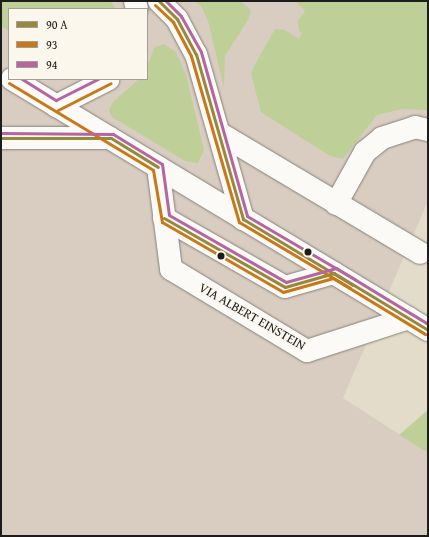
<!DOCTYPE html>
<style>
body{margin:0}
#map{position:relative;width:429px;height:537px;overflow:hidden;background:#e4dcca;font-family:"Gentium Book Plus",serif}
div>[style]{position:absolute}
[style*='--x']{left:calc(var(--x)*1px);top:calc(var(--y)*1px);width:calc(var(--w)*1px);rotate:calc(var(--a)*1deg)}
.industrial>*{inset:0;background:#d9cdc2}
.green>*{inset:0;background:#bfcf98}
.roads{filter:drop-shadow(0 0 1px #868279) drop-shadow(0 0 1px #868279)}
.minor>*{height:22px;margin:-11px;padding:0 11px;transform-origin:11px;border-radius:11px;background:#fbfaf7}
.bus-1>*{height:3px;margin:-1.5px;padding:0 1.5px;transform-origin:1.5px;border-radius:1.5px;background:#99873c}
.bus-2>*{height:3px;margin:-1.5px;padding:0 1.5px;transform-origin:1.5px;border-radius:1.5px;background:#c87819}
.bus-3>*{height:3px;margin:-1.5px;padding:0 1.5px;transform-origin:1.5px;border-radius:1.5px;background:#b566a0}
.dots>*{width:11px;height:11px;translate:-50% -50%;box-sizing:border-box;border:2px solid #fbf7ec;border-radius:50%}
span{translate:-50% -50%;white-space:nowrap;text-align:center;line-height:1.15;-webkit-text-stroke:3px #fbf7ec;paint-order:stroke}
.street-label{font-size:13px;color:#1c1c1c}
.frame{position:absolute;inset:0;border:2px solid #1c1c1c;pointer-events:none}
.legend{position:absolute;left:8px;top:8px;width:140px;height:72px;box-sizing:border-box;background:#fbf7ec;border:1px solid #a29f99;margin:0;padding:5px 7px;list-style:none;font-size:12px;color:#1c1c1c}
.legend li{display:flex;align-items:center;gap:8px;height:20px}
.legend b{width:20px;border:1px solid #a29f99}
</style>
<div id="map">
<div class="industrial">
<div style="clip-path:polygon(evenodd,1px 1px,428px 1px,428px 201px,343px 398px,428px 453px,428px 536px,1px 536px,1px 1px,9px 9px,147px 9px,147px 79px,9px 79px,9px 9px)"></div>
</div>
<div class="green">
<div style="clip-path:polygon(1px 1px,110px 1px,116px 9px,9px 9px,9px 31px,1px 26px)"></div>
<div style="clip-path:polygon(194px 1px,240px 1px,251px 10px,248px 20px,225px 56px,224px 88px,208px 21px,201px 6px)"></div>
<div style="clip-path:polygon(295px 1px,428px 1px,428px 110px,402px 109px,377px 115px,343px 159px,330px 156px,261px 112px,251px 74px,253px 68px,275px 29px,285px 30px,299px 39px,302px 33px,299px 31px,298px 21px,305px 11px)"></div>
<div style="clip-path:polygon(164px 44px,176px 52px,186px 75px,204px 150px,198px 163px,185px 161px,112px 117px,109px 110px,113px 102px,139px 79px,147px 79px,147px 67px,154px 48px)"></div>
<div style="clip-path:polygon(428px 410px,428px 453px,399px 435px)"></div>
</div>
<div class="roads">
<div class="minor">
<div style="--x:135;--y:1;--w:8;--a:76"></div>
<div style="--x:159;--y:1;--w:25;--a:45"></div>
<div style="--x:177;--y:19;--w:40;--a:62"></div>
<div style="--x:196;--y:54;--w:172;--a:74.1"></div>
<div style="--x:12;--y:79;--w:486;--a:31.1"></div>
<div style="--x:56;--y:106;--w:59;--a:-27"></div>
<div style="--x:219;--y:133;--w:234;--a:30.8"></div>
<div style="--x:1;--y:138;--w:109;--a:0"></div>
<div style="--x:158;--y:167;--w:103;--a:82.7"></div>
<div style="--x:171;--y:269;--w:159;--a:31.1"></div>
<div style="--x:307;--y:351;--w:107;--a:-17.9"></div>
<div style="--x:336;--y:204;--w:60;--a:-60.9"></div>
<div style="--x:365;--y:152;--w:22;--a:-39"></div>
<div style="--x:382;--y:138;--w:35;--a:-18"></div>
<div style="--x:415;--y:127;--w:13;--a:13"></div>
<div style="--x:164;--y:218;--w:139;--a:29.7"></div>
<div style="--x:285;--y:287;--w:51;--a:-15.9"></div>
</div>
</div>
<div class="bus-1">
<div style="--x:159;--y:1;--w:25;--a:45"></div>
<div style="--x:177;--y:19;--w:40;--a:62"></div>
<div style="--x:196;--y:54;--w:172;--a:74.1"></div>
<div style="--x:1;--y:138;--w:110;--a:0"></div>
<div style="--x:111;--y:138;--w:55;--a:31.7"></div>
<div style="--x:164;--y:218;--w:139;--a:29.7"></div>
<div style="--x:285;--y:287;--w:51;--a:-15.9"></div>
<div style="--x:334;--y:273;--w:110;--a:31.2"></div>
<div style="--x:243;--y:219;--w:128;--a:31"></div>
</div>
<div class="bus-2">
<div style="--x:155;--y:5;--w:25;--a:43"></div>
<div style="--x:173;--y:22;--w:38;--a:62"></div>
<div style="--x:191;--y:56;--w:173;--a:73.9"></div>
<div style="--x:239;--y:222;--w:129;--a:30.7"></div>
<div style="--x:9;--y:83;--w:168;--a:31.1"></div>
<div style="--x:153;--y:170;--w:53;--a:80.2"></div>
<div style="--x:162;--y:222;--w:140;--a:30"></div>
<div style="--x:283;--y:292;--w:52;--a:-15.6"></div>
<div style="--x:333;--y:278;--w:108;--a:31.3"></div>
<div style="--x:58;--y:110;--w:59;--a:-27"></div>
</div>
<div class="bus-3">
<div style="--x:166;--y:1;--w:21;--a:45"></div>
<div style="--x:181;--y:16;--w:41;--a:60.9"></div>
<div style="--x:201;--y:52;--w:170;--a:74.3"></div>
<div style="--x:247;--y:216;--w:126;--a:30.4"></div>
<div style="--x:22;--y:79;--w:40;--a:32"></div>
<div style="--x:56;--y:100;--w:47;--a:-26.6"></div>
<div style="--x:1;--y:133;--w:112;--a:0.5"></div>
<div style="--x:113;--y:134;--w:57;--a:31.5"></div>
<div style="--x:162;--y:164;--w:51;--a:82.2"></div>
<div style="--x:169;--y:215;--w:135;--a:29.8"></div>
<div style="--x:286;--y:282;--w:52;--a:-15.6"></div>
<div style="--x:336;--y:268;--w:108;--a:31.3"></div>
</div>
<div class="dots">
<div style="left:308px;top:252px;background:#1c1c1c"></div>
<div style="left:221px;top:256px;background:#1c1c1c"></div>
</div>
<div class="street-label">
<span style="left:252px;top:317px;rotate:30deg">VIA ALBERT EINSTEIN</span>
</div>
<div class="frame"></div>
<ul class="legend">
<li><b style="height:5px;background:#99873c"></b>90 A</li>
<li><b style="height:5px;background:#c87819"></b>93</li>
<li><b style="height:5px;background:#b566a0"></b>94</li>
</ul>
</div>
